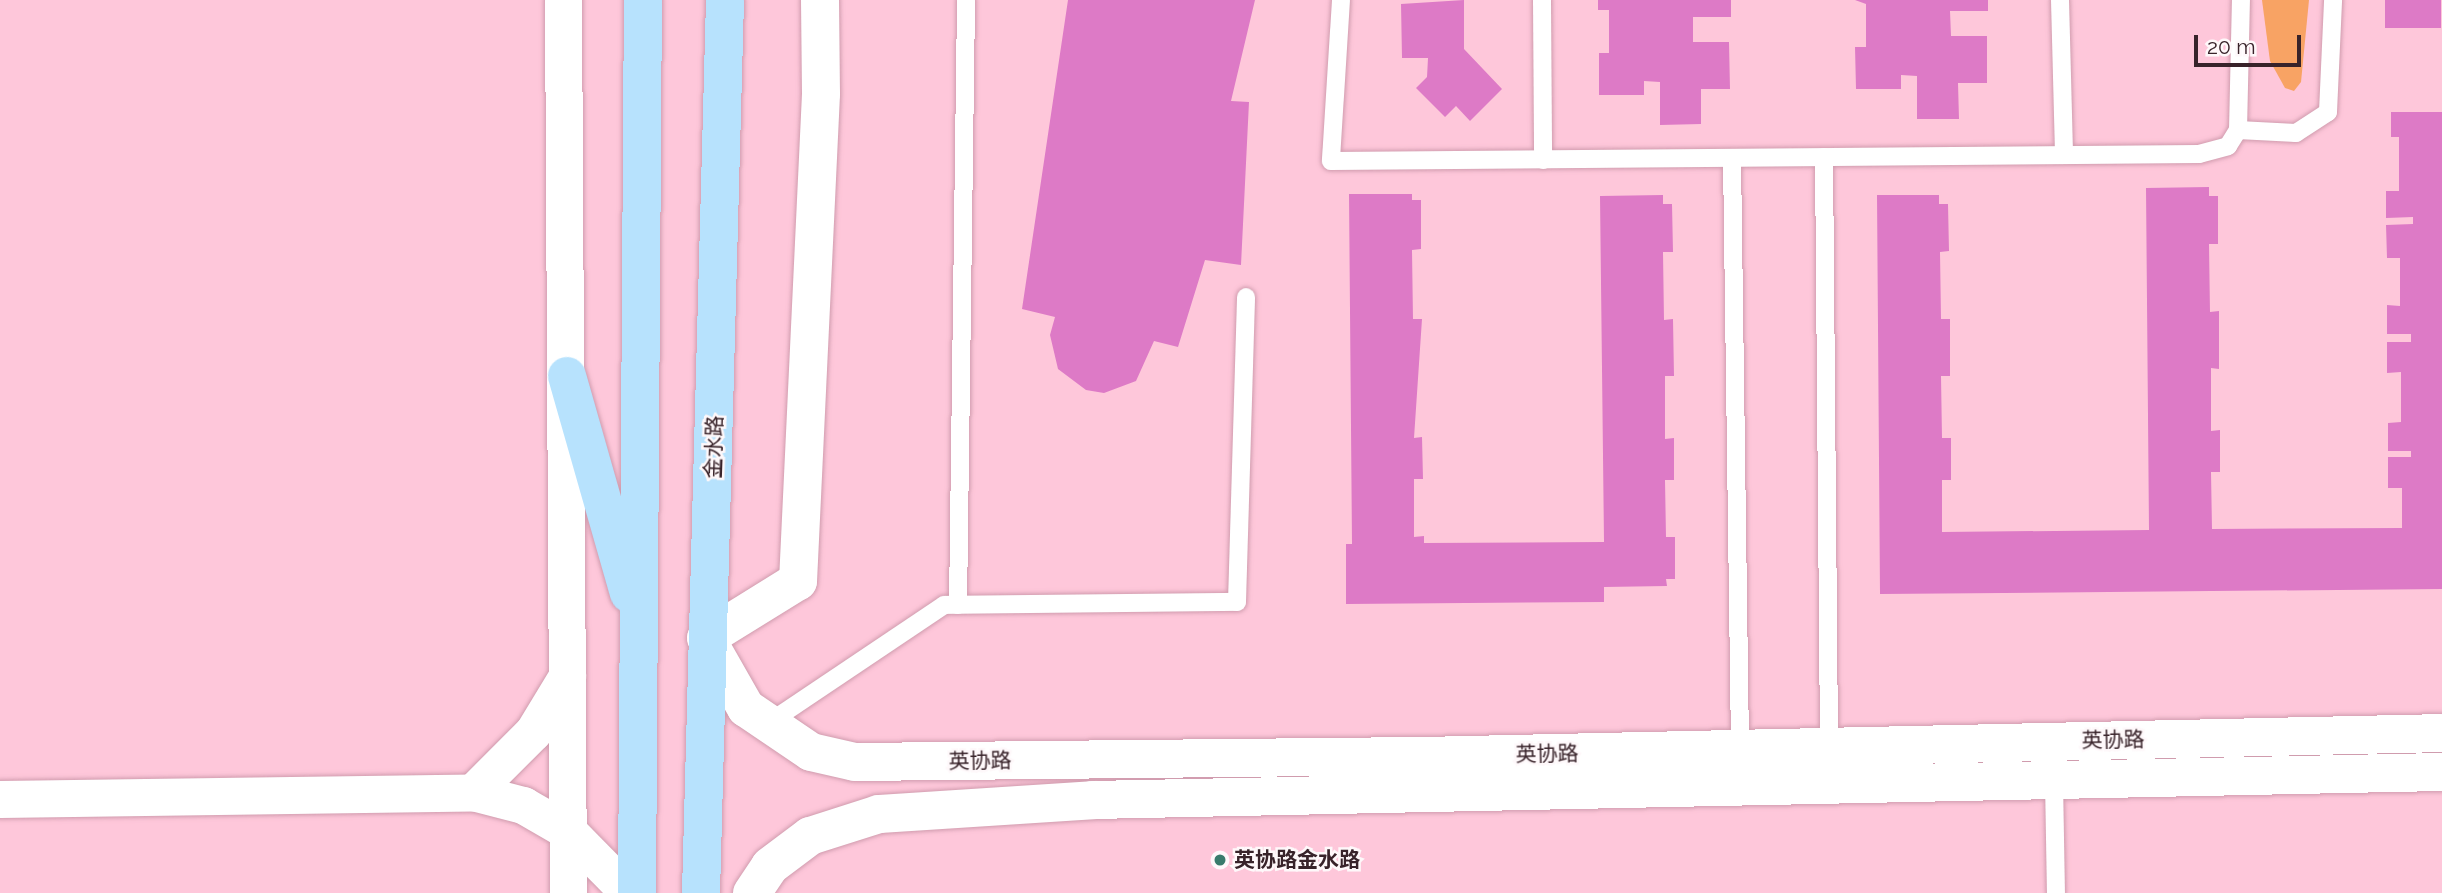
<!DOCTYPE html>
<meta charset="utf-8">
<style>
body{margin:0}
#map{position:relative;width:2442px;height:893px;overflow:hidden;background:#fec7da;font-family:Raleway,"Noto Sans SC",sans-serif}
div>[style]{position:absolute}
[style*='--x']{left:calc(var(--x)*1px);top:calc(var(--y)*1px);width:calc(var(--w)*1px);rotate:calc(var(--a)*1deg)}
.green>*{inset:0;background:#f8a364}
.building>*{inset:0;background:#dd7ac6;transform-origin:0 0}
.roads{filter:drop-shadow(0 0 2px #d09cae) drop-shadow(0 0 2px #d09cae)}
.service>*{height:18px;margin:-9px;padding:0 9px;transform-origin:9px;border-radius:9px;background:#fff}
.minor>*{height:37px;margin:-18.5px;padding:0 18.5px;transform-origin:18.5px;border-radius:18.5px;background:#fff}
.tertiary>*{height:38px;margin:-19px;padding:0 19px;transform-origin:19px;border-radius:19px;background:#fff}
.primary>*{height:38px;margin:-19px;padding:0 19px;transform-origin:19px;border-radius:19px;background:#b7e2fd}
.dots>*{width:19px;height:19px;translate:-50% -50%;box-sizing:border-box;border:4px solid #fef8fa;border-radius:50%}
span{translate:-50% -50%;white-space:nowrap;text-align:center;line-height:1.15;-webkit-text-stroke:5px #fef8fa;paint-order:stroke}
.street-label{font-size:21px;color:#38232a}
.poi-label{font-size:21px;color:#38232a;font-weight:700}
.left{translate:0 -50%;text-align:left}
.scale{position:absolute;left:2194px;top:35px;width:107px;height:32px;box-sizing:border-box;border:4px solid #38232a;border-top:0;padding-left:9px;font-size:21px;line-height:24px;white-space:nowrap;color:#38232a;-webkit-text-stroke:5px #fef8fa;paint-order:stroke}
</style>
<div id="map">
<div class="green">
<div style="clip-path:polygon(2262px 0,2309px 0,2301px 82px,2294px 91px,2285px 88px,2270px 61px)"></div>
</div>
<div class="building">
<div style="clip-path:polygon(1068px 0,1255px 0,1231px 101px,1249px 102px,1241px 265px,1205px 260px,1178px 347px,1154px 341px,1136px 381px,1104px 393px,1086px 390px,1058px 369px,1050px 335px,1055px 317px,1022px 309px)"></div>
<div style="clip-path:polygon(1464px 0,1464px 49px,1502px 89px,1470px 121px,1456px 106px,1445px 117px,1416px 88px,1427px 77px,1428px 58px,1402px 58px,1401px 4px)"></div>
<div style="clip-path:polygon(1598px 0,1731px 0,1731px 17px,1693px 17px,1693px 42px,1729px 42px,1730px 89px,1701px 89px,1701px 124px,1660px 125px,1660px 82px,1644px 81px,1644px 95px,1599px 95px,1599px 53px,1609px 53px,1609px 10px,1598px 10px)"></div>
<div style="clip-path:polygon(1855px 0,1988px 0,1988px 11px,1950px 11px,1951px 36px,1987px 36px,1987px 83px,1958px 83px,1959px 119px,1917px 119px,1917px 76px,1901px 75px,1901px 89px,1856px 89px,1855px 47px,1866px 47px,1866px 4px)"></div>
<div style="left:2385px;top:0;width:56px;height:28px"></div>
<div style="clip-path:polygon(2391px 112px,2442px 112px,2442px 589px,1880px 594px,1877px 195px,1939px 195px,1939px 204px,1948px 204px,1949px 251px,1940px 252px,1941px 319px,1950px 319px,1950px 376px,1941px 376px,1942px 438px,1951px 438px,1951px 480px,1942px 480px,1942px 532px,2149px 530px,2146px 188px,2209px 187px,2209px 196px,2218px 196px,2218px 244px,2209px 244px,2210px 312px,2219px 311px,2219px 369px,2211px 368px,2211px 431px,2220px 430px,2220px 472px,2211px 472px,2212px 529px,2402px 528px,2402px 488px,2388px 488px,2388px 457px,2411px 457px,2411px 451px,2388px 451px,2388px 423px,2401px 422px,2401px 372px,2387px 373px,2387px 342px,2411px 342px,2411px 334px,2387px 334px,2387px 305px,2400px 306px,2400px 258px,2387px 258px,2386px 225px,2413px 224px,2413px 217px,2386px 218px,2386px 191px,2399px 191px,2399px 137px,2391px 137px)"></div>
<div style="clip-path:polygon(1349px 194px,1412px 194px,1412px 200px,1421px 200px,1421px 249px,1412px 250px,1413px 319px,1422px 319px,1414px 438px,1422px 437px,1423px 479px,1414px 479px,1414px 537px,1424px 536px,1424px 543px,1604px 542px,1600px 196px,1663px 195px,1663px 204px,1672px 204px,1673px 252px,1663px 252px,1664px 320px,1673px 319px,1674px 376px,1665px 376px,1665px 439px,1674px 438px,1674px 480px,1665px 480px,1666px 537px,1675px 537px,1675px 579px,1666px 579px,1667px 586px,1604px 587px,1604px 602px,1346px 604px,1346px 544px,1352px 544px)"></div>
</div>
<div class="roads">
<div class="service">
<div style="--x:1341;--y:0;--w:161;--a:93.6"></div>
<div style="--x:1331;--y:161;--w:868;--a:-0.46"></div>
<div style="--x:2199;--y:154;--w:30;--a:-15"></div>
<div style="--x:2228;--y:146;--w:19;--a:-58"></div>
<div style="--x:2238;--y:130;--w:130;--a:-88.7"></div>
<div style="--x:1542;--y:0;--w:160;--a:89.6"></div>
<div style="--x:2060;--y:0;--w:155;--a:88.5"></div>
<div style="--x:2238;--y:130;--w:58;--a:3"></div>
<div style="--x:2296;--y:133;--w:38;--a:-33"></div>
<div style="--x:2328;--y:112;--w:112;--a:-87.4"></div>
<div style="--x:1824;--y:157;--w:590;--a:89.51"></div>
<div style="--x:1732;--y:158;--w:591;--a:89.22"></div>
<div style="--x:958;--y:605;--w:605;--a:-89.24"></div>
<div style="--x:767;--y:724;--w:213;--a:-33.9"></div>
<div style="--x:944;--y:605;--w:293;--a:-0.6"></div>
<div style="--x:1237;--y:602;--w:305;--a:-88.3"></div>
<div style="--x:2054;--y:781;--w:112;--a:89"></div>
</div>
<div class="minor">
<div style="--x:563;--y:0;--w:893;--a:89.68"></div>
<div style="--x:473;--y:792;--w:85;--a:-45"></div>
<div style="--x:533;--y:732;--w:66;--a:-58.7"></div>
<div style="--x:0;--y:799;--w:473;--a:-0.8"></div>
<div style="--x:473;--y:792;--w:52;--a:14.6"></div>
<div style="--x:523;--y:805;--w:52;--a:30"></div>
<div style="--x:568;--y:831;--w:87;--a:45.5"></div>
</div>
<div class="tertiary">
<div style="--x:820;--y:0;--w:94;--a:89.4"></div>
<div style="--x:821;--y:94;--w:488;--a:92.7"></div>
<div style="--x:798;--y:581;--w:108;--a:148.2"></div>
<div style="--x:706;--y:638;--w:81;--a:60.3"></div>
<div style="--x:746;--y:708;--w:78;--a:34.1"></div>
<div style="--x:811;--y:752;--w:45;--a:12.8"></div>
<div style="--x:855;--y:762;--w:568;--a:-0.61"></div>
<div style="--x:1423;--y:756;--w:1019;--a:-1.29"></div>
<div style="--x:752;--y:893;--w:32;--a:-56"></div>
<div style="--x:770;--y:866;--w:50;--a:-36.9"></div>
<div style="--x:810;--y:836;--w:72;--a:-17.7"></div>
<div style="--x:879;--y:814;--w:214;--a:-3.7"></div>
<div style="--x:1093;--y:800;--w:1349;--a:-1.19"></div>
</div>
<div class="primary">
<div style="--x:567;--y:376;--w:226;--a:74.1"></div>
<div style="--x:637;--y:893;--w:893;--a:-89.62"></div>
<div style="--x:701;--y:893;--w:893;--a:-88.46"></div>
</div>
</div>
<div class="dots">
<div style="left:1220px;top:860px;background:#397b6c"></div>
</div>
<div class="street-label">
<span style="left:714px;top:447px;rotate:-88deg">金水路</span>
<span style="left:2113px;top:740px;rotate:-1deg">英协路</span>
<span style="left:1547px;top:754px;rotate:-1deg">英协路</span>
<span style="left:980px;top:761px;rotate:-1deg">英协路</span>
</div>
<div class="poi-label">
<span class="left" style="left:1234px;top:860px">英协路金水路</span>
</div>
<div class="scale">20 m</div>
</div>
